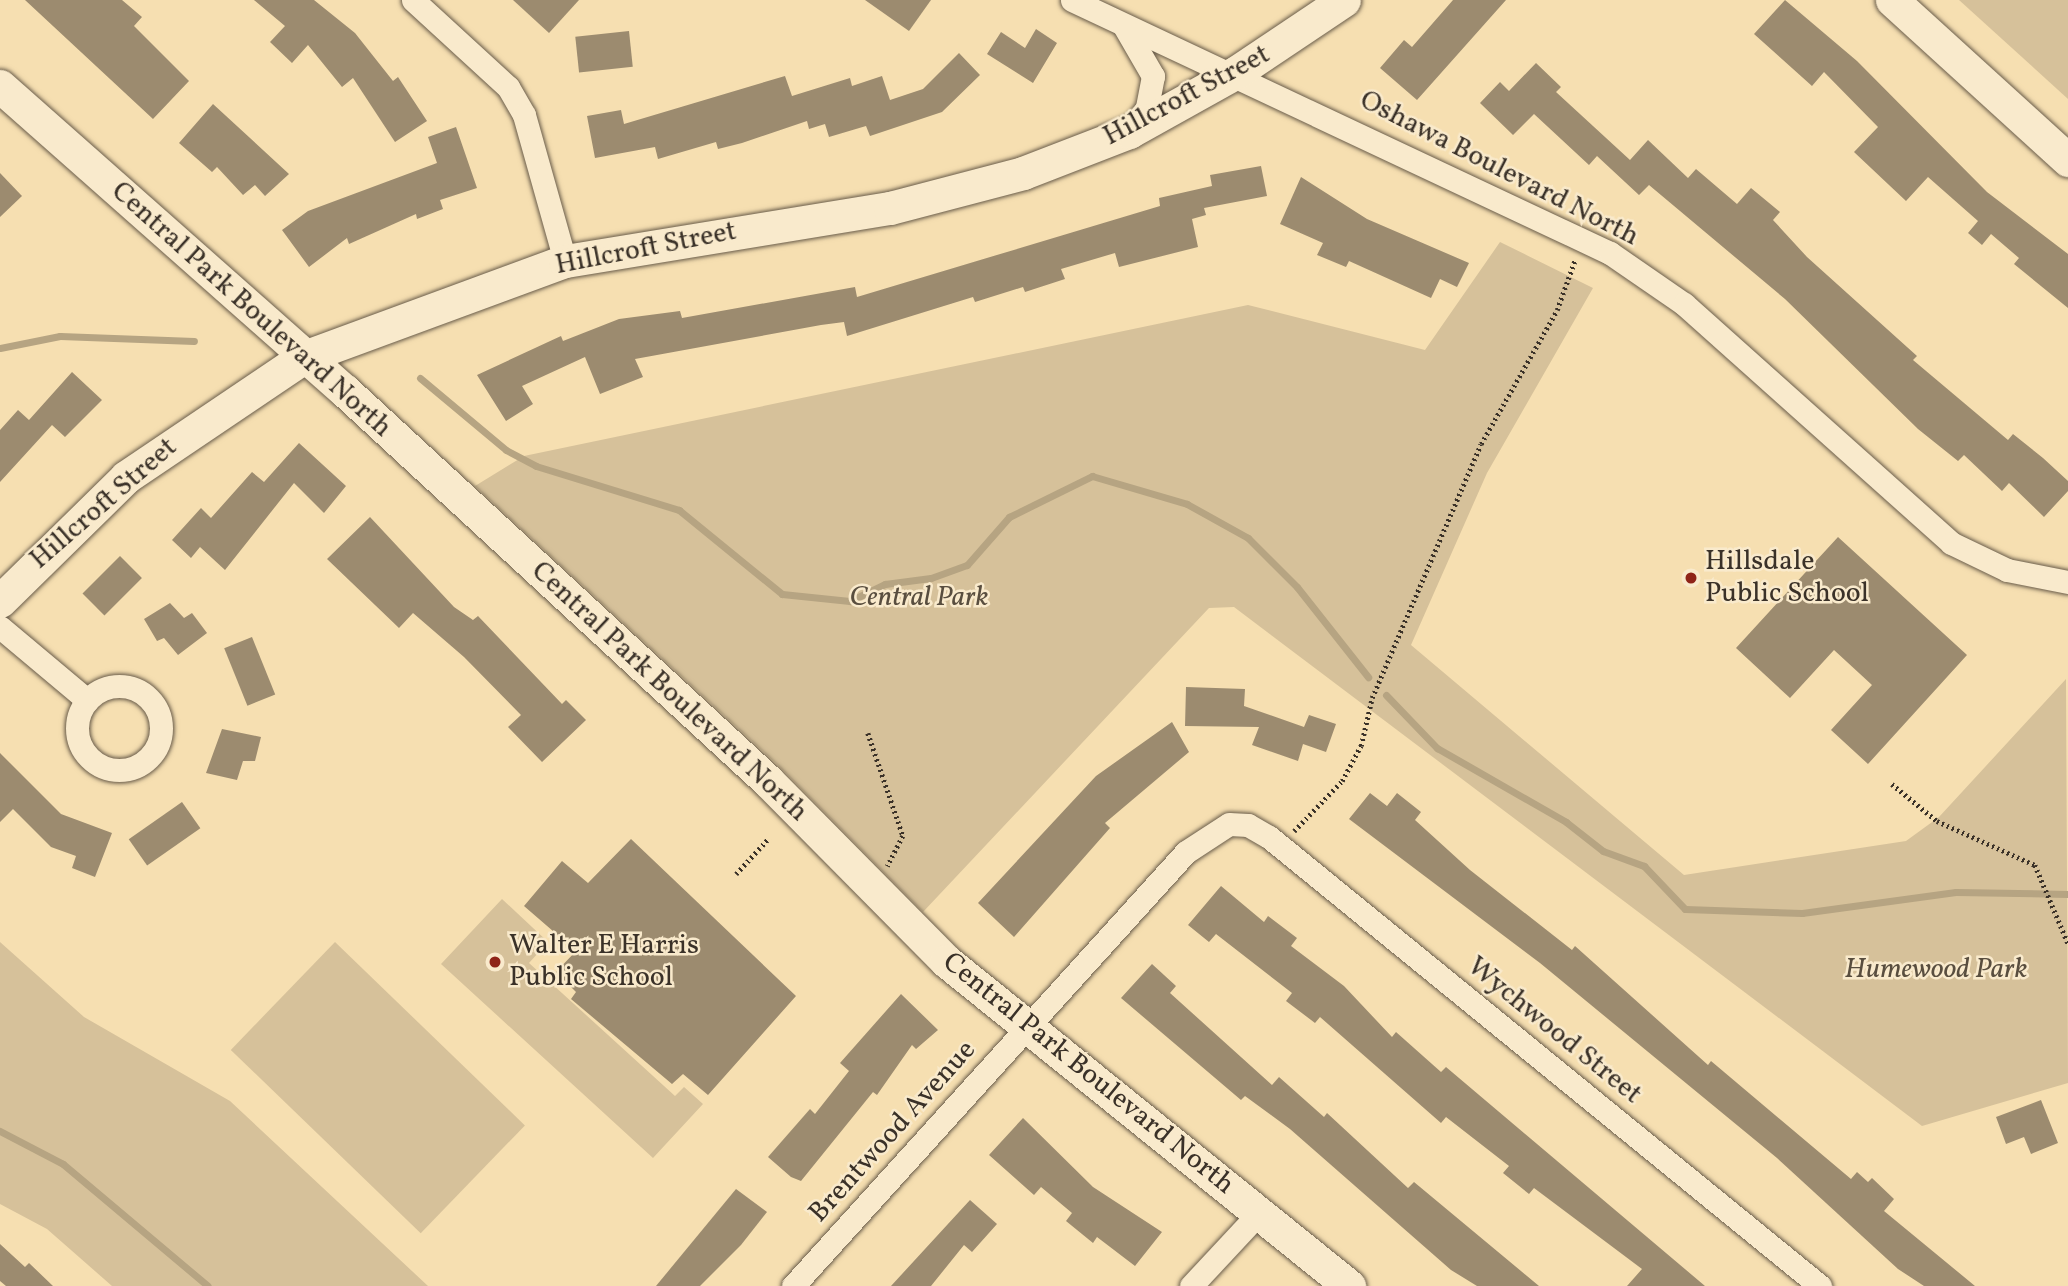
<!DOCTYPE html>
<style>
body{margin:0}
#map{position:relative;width:2068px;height:1286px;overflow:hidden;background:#f6dfb1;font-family:Vollkorn,serif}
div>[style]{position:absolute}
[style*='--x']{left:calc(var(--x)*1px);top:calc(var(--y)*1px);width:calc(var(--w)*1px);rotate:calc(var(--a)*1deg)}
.green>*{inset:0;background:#d6c19a;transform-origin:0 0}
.stream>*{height:7px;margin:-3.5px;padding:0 3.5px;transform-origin:3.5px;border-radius:3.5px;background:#b6a482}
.building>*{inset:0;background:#9c8b6f;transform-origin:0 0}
.path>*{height:4.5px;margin-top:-2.25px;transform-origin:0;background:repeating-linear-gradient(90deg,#3a3128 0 2px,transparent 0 5.5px)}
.roads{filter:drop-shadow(0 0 2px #695c4a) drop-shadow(0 0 2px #695c4a)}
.street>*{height:23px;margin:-11.5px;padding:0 11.5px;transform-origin:11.5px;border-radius:11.5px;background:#f9eacc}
.street>.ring{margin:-11.5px;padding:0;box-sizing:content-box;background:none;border:23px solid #f9eacc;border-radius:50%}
.secondary>*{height:33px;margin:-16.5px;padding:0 16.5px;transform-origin:16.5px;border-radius:16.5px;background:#f9eacc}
.dots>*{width:19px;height:19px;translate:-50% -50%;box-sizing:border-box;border:4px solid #f9eacc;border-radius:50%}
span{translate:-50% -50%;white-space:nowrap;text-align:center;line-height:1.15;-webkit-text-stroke:5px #f9eacc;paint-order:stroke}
.street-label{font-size:28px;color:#3a3128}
.poi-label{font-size:28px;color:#3a3128}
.left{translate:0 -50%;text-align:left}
.park-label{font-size:28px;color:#594e3f;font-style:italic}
</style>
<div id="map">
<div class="green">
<div style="clip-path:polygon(1959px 0,2068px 0,2068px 99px)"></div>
<div style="clip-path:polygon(1500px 242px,1593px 288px,1487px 473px,1411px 645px,1684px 875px,1906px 841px,1939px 817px,2066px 679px,2068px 1083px,1922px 1126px,1234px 607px,1209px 608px,923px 912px,778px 765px,475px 486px,524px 456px,1248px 305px,1425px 350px)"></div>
<div style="clip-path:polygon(502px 899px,548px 942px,529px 963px,675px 1096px,684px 1087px,703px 1104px,653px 1158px,441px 964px)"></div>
<div style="clip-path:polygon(0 942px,84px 1017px,230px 1101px,428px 1286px,112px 1286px,47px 1229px,0 1204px)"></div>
<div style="left:335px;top:942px;width:264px;height:150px;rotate:44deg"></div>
</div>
<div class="stream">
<div style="--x:0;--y:348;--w:61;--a:-11.3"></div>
<div style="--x:60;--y:336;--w:134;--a:2.1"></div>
<div style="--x:420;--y:378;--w:112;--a:39.9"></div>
<div style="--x:506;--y:450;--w:34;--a:28"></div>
<div style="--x:536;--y:466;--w:150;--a:17.1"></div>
<div style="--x:679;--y:510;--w:133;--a:39.2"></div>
<div style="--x:782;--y:594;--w:68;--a:5.9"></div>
<div style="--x:850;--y:601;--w:39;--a:-26"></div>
<div style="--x:885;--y:584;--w:46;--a:-7.4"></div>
<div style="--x:931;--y:578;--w:38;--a:-20"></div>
<div style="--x:967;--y:565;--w:64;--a:-48.8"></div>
<div style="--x:1009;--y:517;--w:93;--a:-26.3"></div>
<div style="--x:1092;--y:476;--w:99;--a:16.4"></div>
<div style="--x:1187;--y:504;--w:70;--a:29.1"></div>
<div style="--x:1248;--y:538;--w:69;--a:45"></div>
<div style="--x:1297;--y:587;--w:115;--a:51.7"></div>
<div style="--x:1386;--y:695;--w:74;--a:46.1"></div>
<div style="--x:1437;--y:748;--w:149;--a:29.8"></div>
<div style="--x:1566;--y:822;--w:47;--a:38.1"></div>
<div style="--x:1603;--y:851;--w:44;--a:20.1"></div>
<div style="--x:1644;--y:866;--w:59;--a:46.4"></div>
<div style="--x:1685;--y:909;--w:117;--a:2"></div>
<div style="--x:1802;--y:913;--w:155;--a:-7.8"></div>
<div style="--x:1956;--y:892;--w:112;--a:1"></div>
<div style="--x:0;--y:1131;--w:71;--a:27.6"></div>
<div style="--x:63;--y:1164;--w:189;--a:40.1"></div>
</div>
<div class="building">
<div style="clip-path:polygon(25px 0,122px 0,142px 17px,134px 26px,189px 81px,153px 119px)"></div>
<div style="clip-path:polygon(254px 0,314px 0,355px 33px,393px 81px,398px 77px,427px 121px,395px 142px,353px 78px,342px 87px,308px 45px,292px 63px,270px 42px,285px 26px)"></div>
<div style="clip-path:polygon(513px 0,579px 0,549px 33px)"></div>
<div style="clip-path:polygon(865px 0,931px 0,909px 31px)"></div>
<div style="clip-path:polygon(1453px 0,1506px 0,1417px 100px,1380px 68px,1404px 40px,1412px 47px)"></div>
<div style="clip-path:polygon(1785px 0,1857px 61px,1987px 192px,2068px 254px,2068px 308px,2014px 264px,2019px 258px,1991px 234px,1982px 245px,1968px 233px,1978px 221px,1928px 177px,1906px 201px,1854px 152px,1878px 127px,1824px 72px,1812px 86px,1754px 34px)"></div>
<div style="clip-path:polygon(1036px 29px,1057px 43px,1033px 83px,987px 54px,1001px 32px,1025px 48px)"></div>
<div style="left:629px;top:31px;width:36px;height:54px;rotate:84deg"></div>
<div style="clip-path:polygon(959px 53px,980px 75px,942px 112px,870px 136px,866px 126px,829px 137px,825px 124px,809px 129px,807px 121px,742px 143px,718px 149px,716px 142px,658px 159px,655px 147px,595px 158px,587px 116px,621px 110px,624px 124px,785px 76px,792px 96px,850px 78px,852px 86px,882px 76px,890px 100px,923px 89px)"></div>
<div style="clip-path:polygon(1536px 63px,1561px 87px,1556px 92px,1630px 160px,1648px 140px,1688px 178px,1696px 169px,1737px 204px,1751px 188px,1780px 212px,1773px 220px,1807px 257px,1917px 356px,1913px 360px,2008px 440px,2013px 434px,2043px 458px,2068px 481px,2068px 491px,2044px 517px,2009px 483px,2002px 491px,1964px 455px,1958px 461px,1918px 429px,1785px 299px,1649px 185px,1639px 195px,1597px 156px,1589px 165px,1534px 114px,1513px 135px,1480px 103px,1500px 82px,1509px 91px)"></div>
<div style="clip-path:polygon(213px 104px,289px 174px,265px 196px,255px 185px,243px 195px,217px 167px,212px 172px,179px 143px)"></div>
<div style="clip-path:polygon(456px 127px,477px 188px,440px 200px,443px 209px,417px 219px,416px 214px,349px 244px,347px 238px,309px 267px,282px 230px,308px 211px,437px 163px,428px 137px)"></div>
<div style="clip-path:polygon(1261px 166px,1267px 196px,1204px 208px,1206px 215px,1192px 219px,1198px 247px,1119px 267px,1115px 253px,1061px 269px,1065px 279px,1025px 292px,1023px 287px,975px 302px,973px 297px,847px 336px,844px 322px,821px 325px,635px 359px,643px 377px,600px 394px,585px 357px,522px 386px,533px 404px,506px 421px,477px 375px,561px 336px,563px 341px,619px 319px,680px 311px,682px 318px,855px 287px,857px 297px,1160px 206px,1159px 198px,1212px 186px,1210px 175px)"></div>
<div style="clip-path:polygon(0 173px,22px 196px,0 217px)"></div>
<div style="clip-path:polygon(1301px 177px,1367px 219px,1469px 263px,1457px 287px,1440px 279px,1431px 298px,1349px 261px,1346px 267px,1317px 255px,1323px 243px,1280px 224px)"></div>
<div style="clip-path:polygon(72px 372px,102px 400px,65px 437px,52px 425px,0 482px,0 430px,18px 410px,29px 420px)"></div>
<div style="clip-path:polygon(299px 443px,346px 486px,324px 513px,294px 483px,225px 570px,200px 547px,191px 558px,172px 540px,201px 508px,211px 518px,252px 472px,264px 482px)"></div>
<div style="clip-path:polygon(370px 517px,454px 607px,473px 620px,478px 616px,562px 704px,566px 700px,586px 720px,542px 762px,508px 727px,521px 715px,464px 657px,413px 613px,399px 628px,327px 559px)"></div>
<div style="clip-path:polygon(1838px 537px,1967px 655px,1868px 764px,1831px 730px,1872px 685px,1834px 650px,1790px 698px,1736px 648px)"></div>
<div style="left:120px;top:556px;width:31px;height:53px;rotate:45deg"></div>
<div style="clip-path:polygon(170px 603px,184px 618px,192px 613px,207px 633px,178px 655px,164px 638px,157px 641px,144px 619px)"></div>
<div style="left:252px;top:637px;width:62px;height:30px;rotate:68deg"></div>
<div style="clip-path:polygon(1186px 687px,1245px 689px,1244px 706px,1304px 727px,1309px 715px,1336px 724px,1326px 752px,1303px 744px,1298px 761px,1252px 745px,1259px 727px,1185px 726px)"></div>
<div style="clip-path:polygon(1172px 722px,1189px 752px,1105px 823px,1110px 828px,1014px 937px,978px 903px,1096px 776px)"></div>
<div style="clip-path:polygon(222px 729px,261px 737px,255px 761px,243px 761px,237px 780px,206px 773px)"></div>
<div style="clip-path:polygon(0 753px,61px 814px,112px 833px,95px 877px,72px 868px,76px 856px,51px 847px,13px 809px,0 822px)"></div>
<div style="clip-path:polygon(1370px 793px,1387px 806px,1397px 793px,1421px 812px,1415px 820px,1470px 870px,1572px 950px,1575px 946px,1708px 1065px,1711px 1061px,1851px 1179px,1857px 1172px,1868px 1182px,1872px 1178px,1894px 1199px,1884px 1211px,1975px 1286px,1924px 1286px,1898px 1269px,1777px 1158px,1540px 963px,1349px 819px)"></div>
<div style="left:182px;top:802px;width:32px;height:65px;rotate:55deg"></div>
<div style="clip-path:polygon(631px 839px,796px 996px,708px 1095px,683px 1074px,672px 1084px,571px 999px,576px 992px,556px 972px,576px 951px,524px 906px,562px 861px,588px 883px)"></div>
<div style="clip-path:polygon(1221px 886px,1264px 922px,1268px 916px,1297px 938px,1291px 946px,1344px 986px,1392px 1037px,1396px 1032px,1441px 1072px,1446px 1067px,1705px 1286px,1627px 1286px,1642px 1269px,1534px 1188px,1529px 1194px,1503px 1173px,1509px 1166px,1446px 1117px,1441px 1123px,1320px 1017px,1315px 1023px,1286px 1001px,1292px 993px,1216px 934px,1209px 942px,1188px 925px)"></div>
<div style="clip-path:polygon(1152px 964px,1176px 986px,1170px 993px,1272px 1085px,1279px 1077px,1324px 1117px,1327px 1113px,1408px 1188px,1414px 1182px,1539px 1286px,1477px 1286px,1451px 1270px,1290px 1129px,1245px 1096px,1241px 1100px,1121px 998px)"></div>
<div style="clip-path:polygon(901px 994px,938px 1030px,916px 1049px,912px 1045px,877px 1095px,873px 1092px,801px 1181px,791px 1177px,768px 1157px,810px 1109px,815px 1114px,849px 1071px,840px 1063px)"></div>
<div style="clip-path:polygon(2041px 1100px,2058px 1143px,2031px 1154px,2024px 1137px,2006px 1144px,1996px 1117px)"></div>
<div style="clip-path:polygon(1023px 1118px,1093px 1187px,1162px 1232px,1135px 1266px,1097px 1237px,1093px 1243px,1066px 1221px,1072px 1213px,1041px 1187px,1034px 1195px,989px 1155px)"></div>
<div style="clip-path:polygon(736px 1189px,767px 1212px,741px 1245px,700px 1286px,656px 1286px)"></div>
<div style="clip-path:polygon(970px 1200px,997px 1224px,972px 1252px,964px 1245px,931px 1286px,891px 1286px)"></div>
<div style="clip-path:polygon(0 1244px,25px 1267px,29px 1263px,53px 1286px,6px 1286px,0 1281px)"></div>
</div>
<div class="path">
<div style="--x:868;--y:733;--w:109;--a:71.2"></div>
<div style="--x:903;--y:836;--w:34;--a:117"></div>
<div style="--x:1892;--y:784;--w:58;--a:39.4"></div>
<div style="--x:1937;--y:821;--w:107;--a:24.2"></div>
<div style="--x:2035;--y:865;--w:85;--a:67.1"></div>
<div style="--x:1294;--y:831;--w:69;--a:-46.2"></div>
<div style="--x:1342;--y:781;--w:40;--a:-62"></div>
<div style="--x:1361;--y:746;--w:49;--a:-77.1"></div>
<div style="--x:1372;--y:698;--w:276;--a:-66.8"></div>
<div style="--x:1481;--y:444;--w:154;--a:-60.4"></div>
<div style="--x:1557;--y:310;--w:53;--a:-70.2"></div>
<div style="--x:736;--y:874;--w:49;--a:-47.5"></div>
</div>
<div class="roads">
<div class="street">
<div style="--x:413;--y:0;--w:129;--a:42.5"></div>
<div style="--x:508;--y:87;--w:32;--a:60"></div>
<div style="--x:524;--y:115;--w:152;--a:74.3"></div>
<div style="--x:1072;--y:0;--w:595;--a:25.19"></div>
<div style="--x:1610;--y:253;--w:90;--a:34.6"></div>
<div style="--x:1684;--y:304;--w:358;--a:41.8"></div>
<div style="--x:1951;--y:543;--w:62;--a:25.7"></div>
<div style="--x:2007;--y:570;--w:62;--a:11.1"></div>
<div style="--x:1124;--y:26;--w:58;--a:59.9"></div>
<div style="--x:1153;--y:76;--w:33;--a:101"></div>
<div style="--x:1147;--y:108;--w:24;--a:128"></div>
<div style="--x:0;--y:627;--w:114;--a:40"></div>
<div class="ring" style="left:77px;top:686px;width:61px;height:61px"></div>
<div style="--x:793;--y:1286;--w:585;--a:-47.84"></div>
<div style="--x:1186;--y:852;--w:51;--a:-33.1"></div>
<div style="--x:1229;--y:824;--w:19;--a:3"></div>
<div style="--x:1248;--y:825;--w:24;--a:30"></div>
<div style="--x:1269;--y:837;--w:711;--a:39.18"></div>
<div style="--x:1191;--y:1286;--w:100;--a:-47"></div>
</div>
<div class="secondary">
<div style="--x:1892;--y:0;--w:238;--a:42.3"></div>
<div style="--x:0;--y:86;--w:460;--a:41.5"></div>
<div style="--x:345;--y:391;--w:575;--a:42.68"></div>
<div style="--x:768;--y:781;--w:253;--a:45.3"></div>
<div style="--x:946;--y:961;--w:518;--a:38.88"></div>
<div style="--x:0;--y:601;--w:177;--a:-44.5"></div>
<div style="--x:126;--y:477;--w:215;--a:-34"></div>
<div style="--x:304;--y:357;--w:278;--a:-20.2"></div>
<div style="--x:565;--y:261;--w:329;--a:-9.3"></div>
<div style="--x:890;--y:208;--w:138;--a:-14.7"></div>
<div style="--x:1023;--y:173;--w:114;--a:-21.1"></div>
<div style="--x:1129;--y:132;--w:121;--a:-29.1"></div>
<div style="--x:1235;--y:73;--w:131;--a:-33.8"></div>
</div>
</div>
<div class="dots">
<div style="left:1691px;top:578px;background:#8f2418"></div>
<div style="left:495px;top:962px;background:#8f2418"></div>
</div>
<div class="street-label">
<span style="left:1187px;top:96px;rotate:-28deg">Hillcroft Street</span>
<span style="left:1499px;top:169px;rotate:27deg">Oshawa Boulevard North</span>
<span style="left:646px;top:249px;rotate:-11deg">Hillcroft Street</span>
<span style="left:251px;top:310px;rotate:42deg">Central Park Boulevard North</span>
<span style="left:104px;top:504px;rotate:-41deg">Hillcroft Street</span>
<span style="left:669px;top:692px;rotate:43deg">Central Park Boulevard North</span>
<span style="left:1554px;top:1031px;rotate:39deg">Wychwood Street</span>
<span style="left:1088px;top:1074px;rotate:39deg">Central Park Boulevard North</span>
<span style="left:893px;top:1132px;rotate:-48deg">Brentwood Avenue</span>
</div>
<div class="poi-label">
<span class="left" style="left:1705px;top:578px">Hillsdale<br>Public School</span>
<span class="left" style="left:509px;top:962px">Walter E Harris<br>Public School</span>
</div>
<div class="park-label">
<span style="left:919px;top:598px">Central Park</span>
<span style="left:1936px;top:970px">Humewood Park</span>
</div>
</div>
